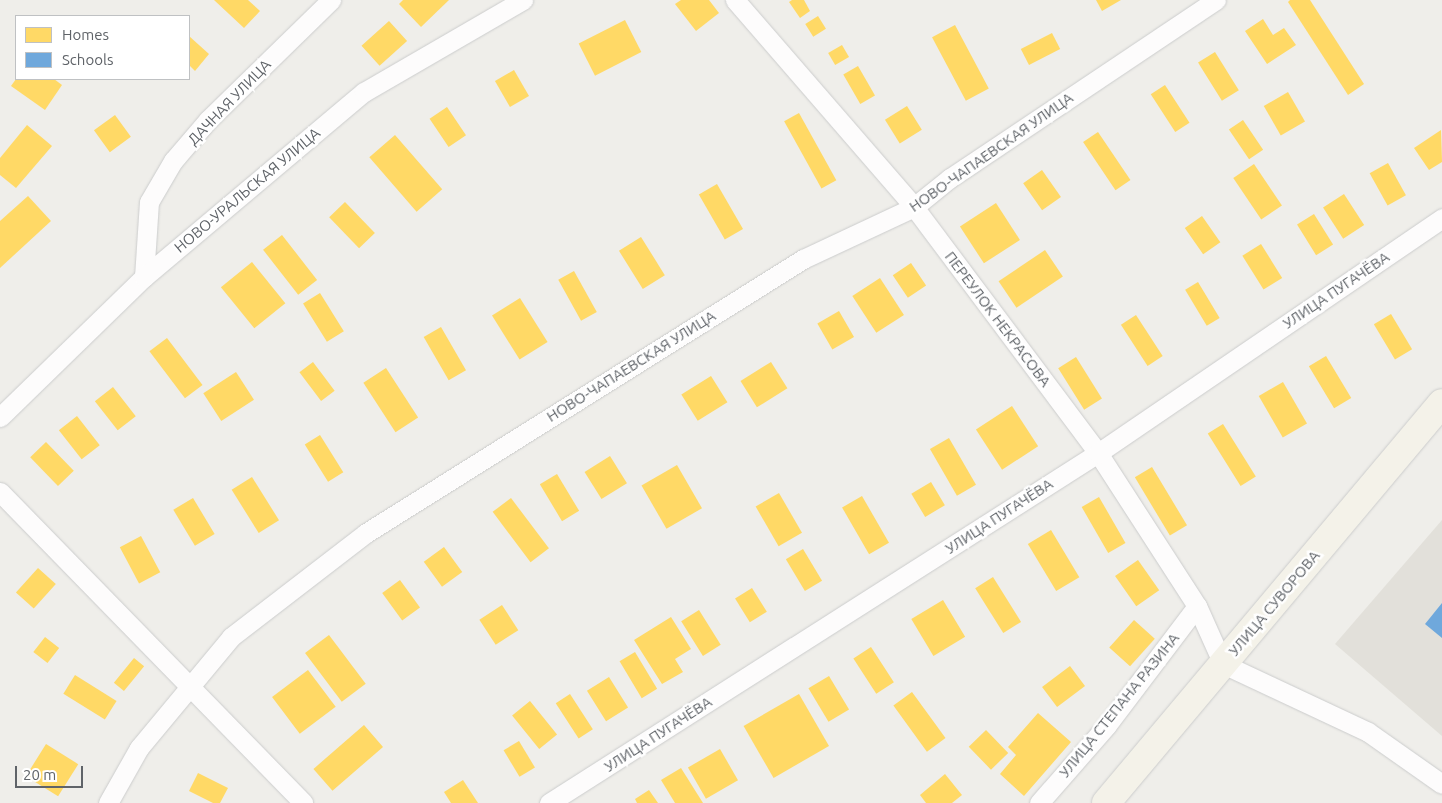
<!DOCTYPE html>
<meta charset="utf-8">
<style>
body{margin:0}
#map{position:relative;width:1442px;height:803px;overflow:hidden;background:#efeeea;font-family:Ubuntu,sans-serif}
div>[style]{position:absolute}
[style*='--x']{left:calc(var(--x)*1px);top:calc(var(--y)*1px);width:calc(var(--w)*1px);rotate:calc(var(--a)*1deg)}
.education>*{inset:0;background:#e2e0da}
.homes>*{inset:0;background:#ffd966;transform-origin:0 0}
.schools>*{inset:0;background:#6fa8dc}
.roads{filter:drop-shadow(0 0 1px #cbcccc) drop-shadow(0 0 1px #cbcccc)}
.street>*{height:19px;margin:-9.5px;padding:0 9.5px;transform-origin:9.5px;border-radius:9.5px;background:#fdfcfc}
.primary>*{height:28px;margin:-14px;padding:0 14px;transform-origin:14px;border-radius:14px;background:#f4f2e9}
span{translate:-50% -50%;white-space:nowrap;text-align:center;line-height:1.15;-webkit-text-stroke:5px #fff;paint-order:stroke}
.street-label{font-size:15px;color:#5f6368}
.legend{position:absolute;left:15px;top:15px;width:175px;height:65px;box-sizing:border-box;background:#fff;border:1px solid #bfc1c3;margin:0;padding:6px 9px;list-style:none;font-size:15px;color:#5f6368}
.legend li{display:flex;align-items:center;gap:10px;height:25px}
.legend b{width:25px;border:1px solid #bfc1c3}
.scale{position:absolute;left:15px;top:766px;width:68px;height:22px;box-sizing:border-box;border:2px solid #5f6368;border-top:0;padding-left:6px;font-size:15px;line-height:18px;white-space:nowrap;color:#5f6368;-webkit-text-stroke:4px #fff;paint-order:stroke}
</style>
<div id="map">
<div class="education">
<div style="clip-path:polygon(1442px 520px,1442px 736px,1335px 644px)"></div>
</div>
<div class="homes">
<div style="clip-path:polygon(214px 0,248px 0,260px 11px,244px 28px)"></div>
<div style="clip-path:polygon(403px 0,449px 0,421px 27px,399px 4px)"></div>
<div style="clip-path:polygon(681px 0,709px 0,719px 13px,696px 31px,675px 4px)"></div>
<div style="clip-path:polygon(792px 0,804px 0,810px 11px,800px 18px,789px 2px)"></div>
<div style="clip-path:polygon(1096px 0,1121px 0,1102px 11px)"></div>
<div style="clip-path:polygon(1290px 0,1310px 0,1364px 84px,1348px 95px,1288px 2px)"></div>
<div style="left:818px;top:16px;width:15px;height:15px;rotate:58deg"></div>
<div style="clip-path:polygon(1263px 19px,1273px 35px,1284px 28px,1296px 45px,1267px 64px,1245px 31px)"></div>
<div style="left:625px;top:20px;width:36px;height:52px;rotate:63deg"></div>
<div style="left:389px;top:21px;width:27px;height:37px;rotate:48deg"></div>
<div style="left:955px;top:25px;width:72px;height:26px;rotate:62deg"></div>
<div style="left:1052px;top:33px;width:18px;height:35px;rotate:63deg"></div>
<div style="clip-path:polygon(189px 36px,209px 54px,195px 71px,189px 65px)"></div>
<div style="left:842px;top:45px;width:14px;height:16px;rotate:60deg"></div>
<div style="left:1215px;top:52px;width:45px;height:20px;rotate:58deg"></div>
<div style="left:858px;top:66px;width:34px;height:17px;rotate:60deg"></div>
<div style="left:514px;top:70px;width:30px;height:22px;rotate:60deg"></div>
<div style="clip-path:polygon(16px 79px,54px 79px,62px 85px,45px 110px,11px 86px)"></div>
<div style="left:1165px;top:85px;width:45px;height:17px;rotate:57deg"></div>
<div style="left:1288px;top:92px;width:34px;height:28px;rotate:60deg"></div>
<div style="left:907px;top:106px;width:28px;height:26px;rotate:58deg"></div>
<div style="left:447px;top:107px;width:34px;height:21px;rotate:56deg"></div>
<div style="left:799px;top:113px;width:77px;height:17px;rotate:61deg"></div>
<div style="left:115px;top:115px;width:27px;height:26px;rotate:54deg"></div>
<div style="left:1243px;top:120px;width:36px;height:17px;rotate:56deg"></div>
<div style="clip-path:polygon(27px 125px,52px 146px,16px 188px,0 175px,0 158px)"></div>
<div style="clip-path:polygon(1441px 130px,1442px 162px,1429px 170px,1414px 148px)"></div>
<div style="left:1098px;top:132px;width:58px;height:18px;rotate:56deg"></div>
<div style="left:395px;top:135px;width:72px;height:34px;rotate:49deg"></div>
<div style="left:1388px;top:163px;width:37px;height:21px;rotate:61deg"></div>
<div style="left:1254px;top:164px;width:50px;height:25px;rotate:56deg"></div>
<div style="left:1042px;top:170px;width:33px;height:23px;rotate:55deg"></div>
<div style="left:717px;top:184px;width:52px;height:21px;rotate:60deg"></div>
<div style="left:1344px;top:194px;width:37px;height:25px;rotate:57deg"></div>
<div style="clip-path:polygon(28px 196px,51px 221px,0 268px,0 221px)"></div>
<div style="left:345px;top:202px;width:43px;height:22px;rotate:46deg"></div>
<div style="left:996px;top:203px;width:44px;height:43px;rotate:57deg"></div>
<div style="left:1314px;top:214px;width:36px;height:20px;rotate:58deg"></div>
<div style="left:1202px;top:216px;width:32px;height:21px;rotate:55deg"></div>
<div style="left:282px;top:235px;width:57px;height:24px;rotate:52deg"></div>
<div style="left:641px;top:237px;width:45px;height:26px;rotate:58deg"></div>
<div style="left:1261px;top:244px;width:40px;height:22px;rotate:58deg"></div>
<div style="left:1045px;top:250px;width:32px;height:56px;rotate:56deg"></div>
<div style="left:252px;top:262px;width:53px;height:40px;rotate:51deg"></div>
<div style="left:911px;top:263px;width:27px;height:22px;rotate:56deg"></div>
<div style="left:574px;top:271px;width:47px;height:18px;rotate:61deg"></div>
<div style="left:880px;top:278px;width:44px;height:33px;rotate:57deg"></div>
<div style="left:1198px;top:282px;width:42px;height:15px;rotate:59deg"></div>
<div style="left:320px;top:293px;width:45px;height:20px;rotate:58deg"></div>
<div style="left:520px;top:298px;width:52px;height:33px;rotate:58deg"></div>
<div style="left:839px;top:311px;width:30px;height:25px;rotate:60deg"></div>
<div style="left:1391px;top:314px;width:41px;height:20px;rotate:59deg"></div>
<div style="left:1136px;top:315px;width:49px;height:18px;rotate:57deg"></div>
<div style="left:441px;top:327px;width:50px;height:20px;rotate:60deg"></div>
<div style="left:167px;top:338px;width:59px;height:22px;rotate:53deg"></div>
<div style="left:1326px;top:356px;width:49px;height:20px;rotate:59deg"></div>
<div style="left:1076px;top:357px;width:49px;height:21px;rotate:58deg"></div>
<div style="left:313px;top:362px;width:36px;height:17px;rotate:53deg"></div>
<div style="left:771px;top:362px;width:31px;height:36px;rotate:58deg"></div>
<div style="left:386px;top:368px;width:59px;height:27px;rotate:57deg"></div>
<div style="left:236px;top:372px;width:33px;height:39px;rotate:57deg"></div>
<div style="left:711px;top:376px;width:31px;height:35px;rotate:58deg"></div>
<div style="left:1283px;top:382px;width:48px;height:28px;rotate:60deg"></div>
<div style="left:113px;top:387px;width:37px;height:23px;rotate:52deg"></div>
<div style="left:1012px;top:406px;width:48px;height:43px;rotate:57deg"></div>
<div style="left:77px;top:416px;width:37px;height:23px;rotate:52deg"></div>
<div style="left:1223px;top:424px;width:62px;height:18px;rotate:58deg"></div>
<div style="left:320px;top:435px;width:44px;height:18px;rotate:58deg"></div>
<div style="left:949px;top:438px;width:54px;height:22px;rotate:60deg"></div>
<div style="left:46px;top:442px;width:40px;height:22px;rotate:46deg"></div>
<div style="left:610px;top:456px;width:32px;height:30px;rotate:58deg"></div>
<div style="left:677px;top:465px;width:50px;height:41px;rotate:60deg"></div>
<div style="left:1152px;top:467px;width:68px;height:20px;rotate:59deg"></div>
<div style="left:557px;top:474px;width:43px;height:20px;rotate:59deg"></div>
<div style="left:252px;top:477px;width:51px;height:24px;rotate:58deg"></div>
<div style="left:931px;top:482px;width:27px;height:23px;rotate:59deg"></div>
<div style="left:779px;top:493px;width:46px;height:27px;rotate:60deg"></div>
<div style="left:862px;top:496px;width:54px;height:23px;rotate:60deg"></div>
<div style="left:1099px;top:497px;width:53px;height:20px;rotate:60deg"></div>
<div style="left:193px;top:498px;width:42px;height:23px;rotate:59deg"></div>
<div style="left:511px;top:498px;width:63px;height:23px;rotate:53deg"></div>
<div style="left:1051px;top:530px;width:55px;height:27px;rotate:59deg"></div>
<div style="left:141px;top:536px;width:41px;height:24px;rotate:62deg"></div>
<div style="left:444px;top:547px;width:31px;height:25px;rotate:54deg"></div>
<div style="left:803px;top:549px;width:37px;height:20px;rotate:59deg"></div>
<div style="left:1138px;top:560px;width:37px;height:28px;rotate:55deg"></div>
<div style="left:38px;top:568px;width:24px;height:33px;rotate:42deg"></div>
<div style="left:993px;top:577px;width:53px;height:21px;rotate:58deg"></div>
<div style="left:400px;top:580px;width:34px;height:22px;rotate:54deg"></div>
<div style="left:752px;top:588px;width:28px;height:20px;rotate:58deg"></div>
<div style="left:943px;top:600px;width:43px;height:37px;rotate:59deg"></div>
<div style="left:502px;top:605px;width:30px;height:27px;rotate:57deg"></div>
<div style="left:699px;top:610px;width:41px;height:21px;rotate:58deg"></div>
<div style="clip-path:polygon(671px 617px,691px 649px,675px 659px,683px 672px,662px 684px,634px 640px)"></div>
<div style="left:1134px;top:620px;width:28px;height:37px;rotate:42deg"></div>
<div style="left:329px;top:635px;width:61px;height:30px;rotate:53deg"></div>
<div style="left:45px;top:637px;width:18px;height:19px;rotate:38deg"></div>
<div style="left:871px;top:647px;width:42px;height:21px;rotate:57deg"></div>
<div style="left:635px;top:652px;width:43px;height:18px;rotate:59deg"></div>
<div style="left:134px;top:658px;width:13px;height:32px;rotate:39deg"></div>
<div style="left:1070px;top:666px;width:25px;height:35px;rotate:53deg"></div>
<div style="left:308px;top:670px;width:46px;height:45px;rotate:53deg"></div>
<div style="left:75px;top:675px;width:49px;height:22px;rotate:32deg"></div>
<div style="left:829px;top:676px;width:39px;height:24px;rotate:59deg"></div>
<div style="left:609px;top:677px;width:36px;height:26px;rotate:58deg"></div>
<div style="left:912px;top:692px;width:57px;height:23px;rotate:54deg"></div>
<div style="left:570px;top:694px;width:42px;height:17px;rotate:57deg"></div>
<div style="left:799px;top:694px;width:60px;height:64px;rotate:60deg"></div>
<div style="left:530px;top:701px;width:43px;height:23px;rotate:51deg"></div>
<div style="clip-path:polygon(1038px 713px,1071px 742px,1024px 796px,1000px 774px,1016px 755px,1008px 747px)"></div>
<div style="left:364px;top:725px;width:29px;height:67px;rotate:49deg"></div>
<div style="left:986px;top:730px;width:32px;height:24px;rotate:46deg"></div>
<div style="left:519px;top:741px;width:31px;height:18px;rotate:59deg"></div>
<div style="left:46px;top:744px;width:38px;height:38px;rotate:32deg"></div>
<div style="left:720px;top:749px;width:36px;height:37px;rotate:60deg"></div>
<div style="clip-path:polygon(681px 768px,703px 803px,675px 803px,661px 780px)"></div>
<div style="clip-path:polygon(198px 773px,228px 788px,220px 803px,213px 803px,189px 791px)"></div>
<div style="clip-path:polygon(945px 774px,962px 795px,952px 803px,926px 803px,920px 795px)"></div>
<div style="clip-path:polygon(463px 780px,478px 803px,451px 803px,444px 792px)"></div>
<div style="clip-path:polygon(649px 790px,658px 803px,637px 803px,635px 799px)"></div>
</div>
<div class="schools">
<div style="clip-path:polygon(1442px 603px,1442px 638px,1425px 624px)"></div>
</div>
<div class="roads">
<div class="street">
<div style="--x:735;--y:0;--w:274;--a:49.1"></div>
<div style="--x:914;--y:207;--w:307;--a:53.2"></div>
<div style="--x:1098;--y:453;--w:182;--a:57.1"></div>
<div style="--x:1197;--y:606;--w:64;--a:65.9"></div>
<div style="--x:1223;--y:664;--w:160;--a:25.1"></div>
<div style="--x:1368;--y:732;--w:90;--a:35.1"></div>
<div style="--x:144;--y:277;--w:75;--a:-86.2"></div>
<div style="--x:149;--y:202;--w:48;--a:-59.7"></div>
<div style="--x:173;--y:161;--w:54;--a:-49.5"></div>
<div style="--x:208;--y:120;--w:172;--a:-44.3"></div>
<div style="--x:0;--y:417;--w:201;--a:-44.2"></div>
<div style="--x:144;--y:277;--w:287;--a:-40.1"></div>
<div style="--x:364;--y:92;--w:184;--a:-30.1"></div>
<div style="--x:0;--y:492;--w:434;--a:45.7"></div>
<div style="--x:108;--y:803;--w:63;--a:-60.6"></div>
<div style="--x:139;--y:748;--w:144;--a:-50.3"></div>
<div style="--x:231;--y:637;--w:170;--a:-37.6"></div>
<div style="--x:366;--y:533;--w:516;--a:-32.09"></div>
<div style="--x:803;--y:259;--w:123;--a:-25.1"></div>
<div style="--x:914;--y:207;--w:46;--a:-38.9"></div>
<div style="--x:950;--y:178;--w:320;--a:-33.8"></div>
<div style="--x:549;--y:803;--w:651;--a:-32.52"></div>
<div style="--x:1098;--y:453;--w:417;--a:-34.3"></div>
<div style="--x:1039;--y:803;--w:103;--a:-48.9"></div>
<div style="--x:1107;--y:725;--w:149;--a:-52.9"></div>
</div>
<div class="primary">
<div style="--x:1106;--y:803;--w:522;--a:-49.97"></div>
</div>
</div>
<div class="street-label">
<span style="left:229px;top:102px;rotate:-46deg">ДАЧНАЯ УЛИЦА</span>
<span style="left:991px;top:152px;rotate:-35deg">НОВО-ЧАПАЕВСКАЯ УЛИЦА</span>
<span style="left:247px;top:190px;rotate:-40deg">НОВО-УРАЛЬСКАЯ УЛИЦА</span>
<span style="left:1336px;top:290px;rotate:-34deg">УЛИЦА ПУГАЧЁВА</span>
<span style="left:998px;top:319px;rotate:53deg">ПЕРЕУЛОК НЕКРАСОВА</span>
<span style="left:631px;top:366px;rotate:-32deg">НОВО-ЧАПАЕВСКАЯ УЛИЦА</span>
<span style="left:999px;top:516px;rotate:-33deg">УЛИЦА ПУГАЧЁВА</span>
<span style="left:1274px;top:603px;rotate:-50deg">УЛИЦА СУВОРОВА</span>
<span style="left:1119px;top:705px;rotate:-51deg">УЛИЦА СТЕПАНА РАЗИНА</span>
<span style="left:658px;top:734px;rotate:-33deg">УЛИЦА ПУГАЧЁВА</span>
</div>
<ul class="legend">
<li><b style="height:14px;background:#ffd966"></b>Homes</li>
<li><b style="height:14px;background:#6fa8dc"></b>Schools</li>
</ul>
<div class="scale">20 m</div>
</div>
